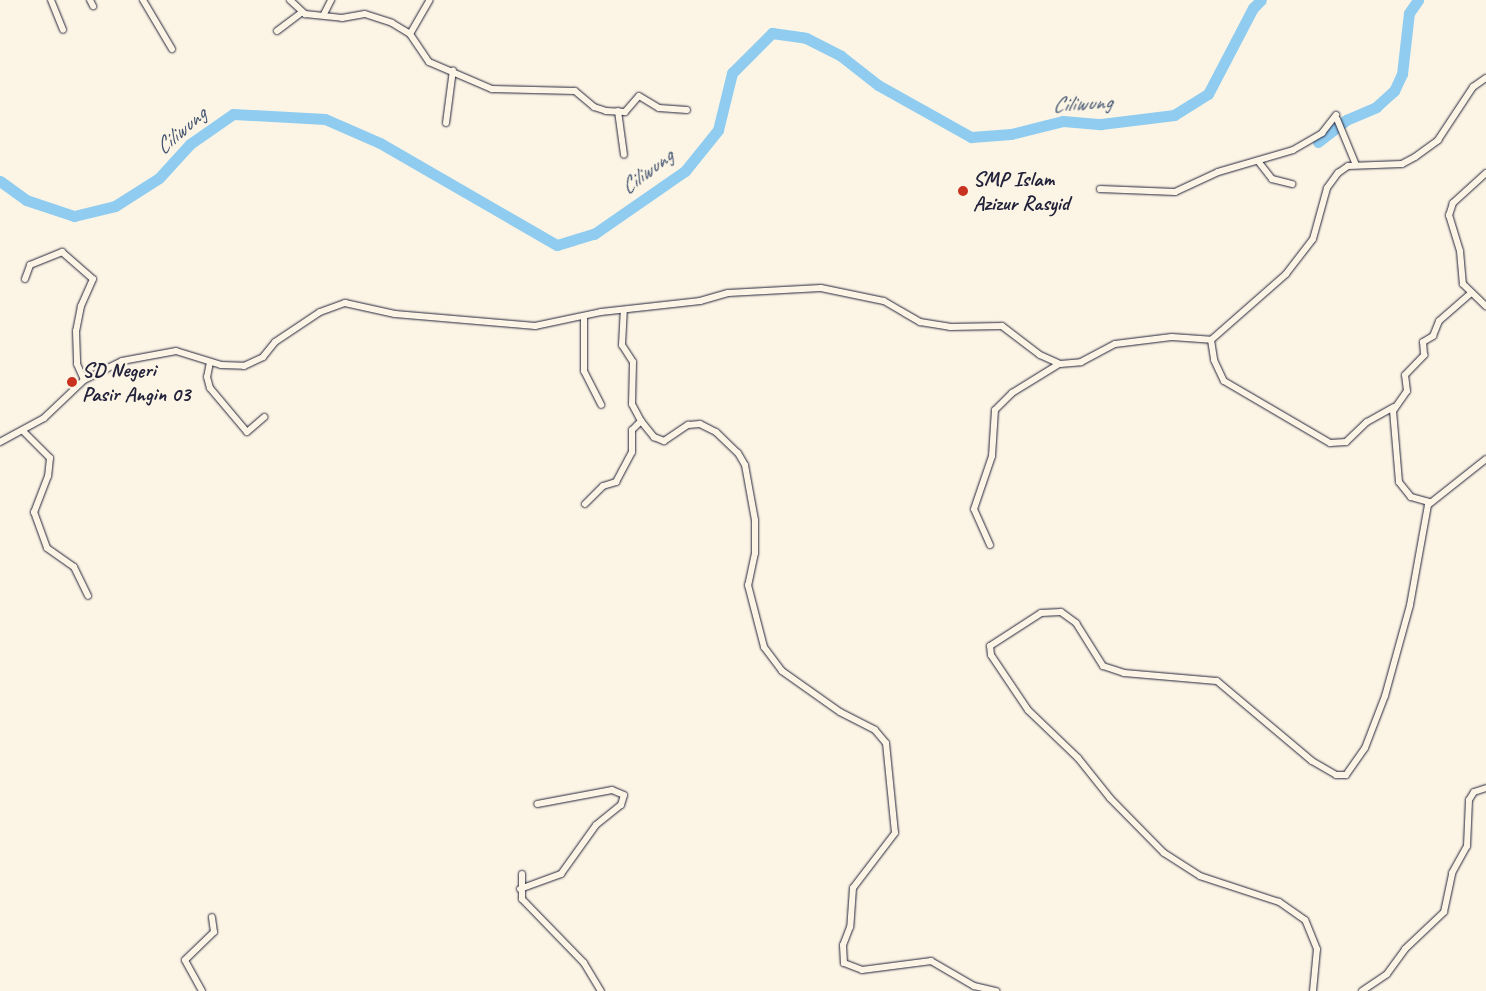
<!DOCTYPE html>
<style>
body{margin:0}
#map{position:relative;width:1486px;height:991px;overflow:hidden;background:#fcf5e5;font-family:Caveat,sans-serif}
div>[style]{position:absolute}
[style*='--x']{left:calc(var(--x)*1px);top:calc(var(--y)*1px);width:calc(var(--w)*1px);rotate:calc(var(--a)*1deg)}
.river>*{height:11px;margin:-5.5px;padding:0 5.5px;transform-origin:5.5px;border-radius:5.5px;background:#8fccf0}
.roads{filter:drop-shadow(0 0 1px #22223b) drop-shadow(0 0 1px #22223b)}
.street>*{height:6px;margin:-3px;padding:0 3px;transform-origin:3px;border-radius:3px;background:#fcf5e5}
.dots>*{width:14px;height:14px;translate:-50% -50%;box-sizing:border-box;border:2px solid #fcf5e5;border-radius:50%}
span{translate:-50% -50%;white-space:nowrap;text-align:center;line-height:1.15;-webkit-text-stroke:4.5px #fcf5e5;paint-order:stroke}
.poi-label{font-size:21px;color:#22223b;font-weight:700}
.left{translate:0 -50%;text-align:left}
.water-label{font-size:22px;color:#435571;font-style:italic}
</style>
<div id="map">
<div class="river">
<div style="--x:1318;--y:142;--w:36;--a:-38"></div>
<div style="--x:1346;--y:120;--w:33;--a:-23"></div>
<div style="--x:1376;--y:107;--w:24;--a:-42"></div>
<div style="--x:1394;--y:91;--w:19;--a:-65"></div>
<div style="--x:1402;--y:74;--w:61;--a:-83.5"></div>
<div style="--x:1409;--y:13;--w:16;--a:-55"></div>
<div style="--x:0;--y:181;--w:32;--a:36"></div>
<div style="--x:26;--y:200;--w:51;--a:18.4"></div>
<div style="--x:74;--y:216;--w:42;--a:-13.7"></div>
<div style="--x:115;--y:206;--w:52;--a:-32.5"></div>
<div style="--x:159;--y:178;--w:46;--a:-47.6"></div>
<div style="--x:190;--y:144;--w:52;--a:-34.9"></div>
<div style="--x:233;--y:114;--w:92;--a:3.1"></div>
<div style="--x:325;--y:119;--w:60;--a:23.6"></div>
<div style="--x:380;--y:143;--w:204;--a:30"></div>
<div style="--x:557;--y:245;--w:39;--a:-17"></div>
<div style="--x:594;--y:234;--w:111;--a:-34.7"></div>
<div style="--x:685;--y:171;--w:53;--a:-51.2"></div>
<div style="--x:718;--y:130;--w:59;--a:-76.2"></div>
<div style="--x:732;--y:73;--w:57;--a:-45"></div>
<div style="--x:772;--y:33;--w:34;--a:8"></div>
<div style="--x:806;--y:38;--w:39;--a:27"></div>
<div style="--x:841;--y:56;--w:47;--a:38.1"></div>
<div style="--x:878;--y:85;--w:107;--a:29.2"></div>
<div style="--x:971;--y:137;--w:40;--a:-4.3"></div>
<div style="--x:1011;--y:134;--w:54;--a:-14"></div>
<div style="--x:1063;--y:121;--w:38;--a:5"></div>
<div style="--x:1101;--y:124;--w:74;--a:-7"></div>
<div style="--x:1174;--y:115;--w:40;--a:-32"></div>
<div style="--x:1208;--y:94;--w:97;--a:-62.4"></div>
<div style="--x:1253;--y:8;--w:11;--a:-45"></div>
</div>
<div class="roads">
<div class="street">
<div style="--x:51;--y:0;--w:32;--a:68"></div>
<div style="--x:90;--y:0;--w:7;--a:63"></div>
<div style="--x:143;--y:0;--w:57;--a:59.4"></div>
<div style="--x:290;--y:0;--w:21;--a:43"></div>
<div style="--x:305;--y:14;--w:37;--a:6"></div>
<div style="--x:342;--y:18;--w:23;--a:-10"></div>
<div style="--x:365;--y:14;--w:28;--a:18"></div>
<div style="--x:392;--y:23;--w:21;--a:31"></div>
<div style="--x:410;--y:34;--w:34;--a:56"></div>
<div style="--x:429;--y:62;--w:69;--a:23.2"></div>
<div style="--x:492;--y:89;--w:83;--a:1.4"></div>
<div style="--x:575;--y:91;--w:25;--a:40"></div>
<div style="--x:594;--y:107;--w:13;--a:18"></div>
<div style="--x:606;--y:111;--w:19;--a:3"></div>
<div style="--x:625;--y:112;--w:21;--a:-49"></div>
<div style="--x:639;--y:96;--w:23;--a:31"></div>
<div style="--x:659;--y:108;--w:28;--a:4"></div>
<div style="--x:324;--y:14;--w:16;--a:-63"></div>
<div style="--x:277;--y:31;--w:31;--a:-37"></div>
<div style="--x:410;--y:34;--w:39;--a:-60"></div>
<div style="--x:618;--y:111;--w:44;--a:82.2"></div>
<div style="--x:1337;--y:119;--w:50;--a:67.6"></div>
<div style="--x:446;--y:123;--w:53;--a:-82.5"></div>
<div style="--x:1258;--y:161;--w:23;--a:52"></div>
<div style="--x:1272;--y:179;--w:21;--a:14"></div>
<div style="--x:1486;--y:173;--w:45;--a:137.7"></div>
<div style="--x:1453;--y:203;--w:13;--a:108"></div>
<div style="--x:1449;--y:215;--w:38;--a:73"></div>
<div style="--x:1460;--y:251;--w:33;--a:85"></div>
<div style="--x:1463;--y:284;--w:32;--a:44"></div>
<div style="--x:1100;--y:189;--w:75;--a:2.3"></div>
<div style="--x:1175;--y:192;--w:47;--a:-24.9"></div>
<div style="--x:1218;--y:172;--w:78;--a:-16.3"></div>
<div style="--x:1293;--y:150;--w:34;--a:-30"></div>
<div style="--x:1322;--y:133;--w:23;--a:-52"></div>
<div style="--x:25;--y:279;--w:15;--a:-70"></div>
<div style="--x:30;--y:265;--w:35;--a:-22"></div>
<div style="--x:62;--y:252;--w:41;--a:41.1"></div>
<div style="--x:93;--y:279;--w:30;--a:114"></div>
<div style="--x:81;--y:306;--w:25;--a:101"></div>
<div style="--x:76;--y:331;--w:33;--a:88"></div>
<div style="--x:77;--y:364;--w:17;--a:66"></div>
<div style="--x:584;--y:316;--w:55;--a:90"></div>
<div style="--x:584;--y:371;--w:38;--a:63"></div>
<div style="--x:1211;--y:340;--w:20;--a:81"></div>
<div style="--x:1214;--y:360;--w:23;--a:65"></div>
<div style="--x:1224;--y:381;--w:123;--a:30.3"></div>
<div style="--x:1330;--y:443;--w:16;--a:-4"></div>
<div style="--x:1346;--y:442;--w:29;--a:-44"></div>
<div style="--x:1367;--y:422;--w:31;--a:-29"></div>
<div style="--x:210;--y:362;--w:15;--a:101"></div>
<div style="--x:207;--y:377;--w:11;--a:75"></div>
<div style="--x:210;--y:388;--w:57;--a:49.9"></div>
<div style="--x:247;--y:432;--w:23;--a:-41"></div>
<div style="--x:641;--y:421;--w:21;--a:51"></div>
<div style="--x:654;--y:437;--w:11;--a:22"></div>
<div style="--x:664;--y:441;--w:29;--a:-34"></div>
<div style="--x:688;--y:425;--w:12;--a:-5"></div>
<div style="--x:700;--y:424;--w:18;--a:27"></div>
<div style="--x:716;--y:432;--w:30;--a:44"></div>
<div style="--x:738;--y:453;--w:14;--a:60"></div>
<div style="--x:745;--y:465;--w:56;--a:79.7"></div>
<div style="--x:755;--y:520;--w:33;--a:90"></div>
<div style="--x:755;--y:553;--w:33;--a:102"></div>
<div style="--x:748;--y:585;--w:64;--a:75.5"></div>
<div style="--x:764;--y:647;--w:30;--a:53"></div>
<div style="--x:782;--y:671;--w:71;--a:35.3"></div>
<div style="--x:840;--y:712;--w:39;--a:27"></div>
<div style="--x:875;--y:730;--w:17;--a:50"></div>
<div style="--x:886;--y:743;--w:90;--a:84.3"></div>
<div style="--x:895;--y:833;--w:69;--a:127.4"></div>
<div style="--x:853;--y:888;--w:39;--a:94"></div>
<div style="--x:850;--y:927;--w:19;--a:111"></div>
<div style="--x:843;--y:945;--w:18;--a:87"></div>
<div style="--x:844;--y:963;--w:19;--a:21"></div>
<div style="--x:862;--y:970;--w:70;--a:-7.4"></div>
<div style="--x:931;--y:961;--w:50;--a:30.2"></div>
<div style="--x:974;--y:986;--w:23;--a:13"></div>
<div style="--x:23;--y:431;--w:38;--a:45"></div>
<div style="--x:50;--y:458;--w:18;--a:96"></div>
<div style="--x:48;--y:476;--w:39;--a:111"></div>
<div style="--x:34;--y:512;--w:38;--a:70"></div>
<div style="--x:47;--y:548;--w:33;--a:35"></div>
<div style="--x:74;--y:567;--w:32;--a:64"></div>
<div style="--x:0;--y:442;--w:50;--a:-28.6"></div>
<div style="--x:44;--y:418;--w:55;--a:-43.5"></div>
<div style="--x:84;--y:380;--w:42;--a:-26.6"></div>
<div style="--x:122;--y:361;--w:55;--a:-10.5"></div>
<div style="--x:176;--y:351;--w:47;--a:17.3"></div>
<div style="--x:221;--y:365;--w:23;--a:2"></div>
<div style="--x:244;--y:366;--w:21;--a:-25"></div>
<div style="--x:263;--y:357;--w:19;--a:-51"></div>
<div style="--x:275;--y:342;--w:54;--a:-33.7"></div>
<div style="--x:320;--y:312;--w:27;--a:-20"></div>
<div style="--x:345;--y:303;--w:51;--a:12.4"></div>
<div style="--x:395;--y:314;--w:141;--a:4.9"></div>
<div style="--x:535;--y:326;--w:67;--a:-12"></div>
<div style="--x:601;--y:312;--w:100;--a:-6.3"></div>
<div style="--x:700;--y:301;--w:29;--a:-16"></div>
<div style="--x:728;--y:293;--w:93;--a:-3.1"></div>
<div style="--x:821;--y:288;--w:64;--a:11.7"></div>
<div style="--x:884;--y:301;--w:42;--a:30.3"></div>
<div style="--x:920;--y:322;--w:30;--a:9"></div>
<div style="--x:950;--y:327;--w:52;--a:-1.1"></div>
<div style="--x:1002;--y:326;--w:48;--a:37.3"></div>
<div style="--x:1040;--y:355;--w:22;--a:24"></div>
<div style="--x:1060;--y:364;--w:21;--a:-5"></div>
<div style="--x:1081;--y:362;--w:38;--a:-28"></div>
<div style="--x:1115;--y:344;--w:57;--a:-7"></div>
<div style="--x:1172;--y:337;--w:39;--a:4"></div>
<div style="--x:1211;--y:340;--w:100;--a:-41.3"></div>
<div style="--x:1286;--y:274;--w:44;--a:-52.4"></div>
<div style="--x:1313;--y:239;--w:53;--a:-74.6"></div>
<div style="--x:1327;--y:188;--w:19;--a:-54"></div>
<div style="--x:1338;--y:173;--w:12;--a:-35"></div>
<div style="--x:1348;--y:166;--w:54;--a:-2.1"></div>
<div style="--x:1402;--y:164;--w:15;--a:-28"></div>
<div style="--x:1415;--y:157;--w:29;--a:-36"></div>
<div style="--x:1438;--y:140;--w:64;--a:-56.6"></div>
<div style="--x:1473;--y:87;--w:16;--a:-35"></div>
<div style="--x:1429;--y:502;--w:19;--a:-164"></div>
<div style="--x:1411;--y:497;--w:19;--a:-129"></div>
<div style="--x:1399;--y:482;--w:71;--a:-94.8"></div>
<div style="--x:1393;--y:411;--w:24;--a:-55"></div>
<div style="--x:1407;--y:391;--w:16;--a:-97"></div>
<div style="--x:1405;--y:375;--w:28;--a:-46"></div>
<div style="--x:1424;--y:355;--w:13;--a:-94"></div>
<div style="--x:1423;--y:342;--w:12;--a:-31"></div>
<div style="--x:1433;--y:336;--w:16;--a:-68"></div>
<div style="--x:1439;--y:321;--w:43;--a:-41.2"></div>
<div style="--x:585;--y:504;--w:25;--a:-45"></div>
<div style="--x:603;--y:486;--w:14;--a:-17"></div>
<div style="--x:616;--y:482;--w:34;--a:-62"></div>
<div style="--x:632;--y:452;--w:22;--a:-90"></div>
<div style="--x:632;--y:430;--w:13;--a:-45"></div>
<div style="--x:641;--y:421;--w:19;--a:-118"></div>
<div style="--x:632;--y:404;--w:42;--a:-88.6"></div>
<div style="--x:633;--y:362;--w:20;--a:-123"></div>
<div style="--x:622;--y:345;--w:34;--a:-87"></div>
<div style="--x:990;--y:545;--w:39;--a:-114"></div>
<div style="--x:974;--y:509;--w:56;--a:-71.2"></div>
<div style="--x:992;--y:456;--w:46;--a:-86.3"></div>
<div style="--x:995;--y:410;--w:24;--a:-45"></div>
<div style="--x:1012;--y:393;--w:55;--a:-31.7"></div>
<div style="--x:522;--y:874;--w:25;--a:90"></div>
<div style="--x:522;--y:899;--w:89;--a:45.9"></div>
<div style="--x:584;--y:963;--w:33;--a:59"></div>
<div style="--x:520;--y:889;--w:44;--a:-20.1"></div>
<div style="--x:561;--y:874;--w:60;--a:-54.5"></div>
<div style="--x:596;--y:825;--w:32;--a:-39"></div>
<div style="--x:621;--y:805;--w:10;--a:-73"></div>
<div style="--x:624;--y:795;--w:13;--a:-157"></div>
<div style="--x:612;--y:790;--w:76;--a:169.4"></div>
<div style="--x:202;--y:991;--w:35;--a:-119"></div>
<div style="--x:185;--y:960;--w:40;--a:-44"></div>
<div style="--x:214;--y:932;--w:15;--a:-98"></div>
<div style="--x:1313;--y:991;--w:42;--a:-84.6"></div>
<div style="--x:1317;--y:949;--w:31;--a:-112"></div>
<div style="--x:1305;--y:920;--w:32;--a:-145"></div>
<div style="--x:1279;--y:902;--w:83;--a:-161.8"></div>
<div style="--x:1200;--y:876;--w:43;--a:-147.4"></div>
<div style="--x:1164;--y:853;--w:77;--a:-134.5"></div>
<div style="--x:1110;--y:798;--w:51;--a:-128.7"></div>
<div style="--x:1078;--y:758;--w:69;--a:-136.2"></div>
<div style="--x:1028;--y:710;--w:66;--a:-123.9"></div>
<div style="--x:991;--y:655;--w:9;--a:-96"></div>
<div style="--x:990;--y:646;--w:61;--a:-32.9"></div>
<div style="--x:1041;--y:613;--w:20;--a:-3"></div>
<div style="--x:1061;--y:612;--w:19;--a:36"></div>
<div style="--x:1076;--y:623;--w:51;--a:57.9"></div>
<div style="--x:1103;--y:666;--w:22;--a:18"></div>
<div style="--x:1124;--y:673;--w:93;--a:4.9"></div>
<div style="--x:1217;--y:681;--w:124;--a:40.1"></div>
<div style="--x:1312;--y:761;--w:28;--a:30"></div>
<div style="--x:1336;--y:775;--w:10;--a:0"></div>
<div style="--x:1346;--y:775;--w:33;--a:-55"></div>
<div style="--x:1365;--y:748;--w:56;--a:-69"></div>
<div style="--x:1385;--y:696;--w:94;--a:-74.6"></div>
<div style="--x:1410;--y:605;--w:102;--a:-79.8"></div>
<div style="--x:1428;--y:505;--w:74;--a:-38.4"></div>
<div style="--x:1362;--y:991;--w:30;--a:-34"></div>
<div style="--x:1387;--y:974;--w:31;--a:-54"></div>
<div style="--x:1405;--y:949;--w:54;--a:-43.5"></div>
<div style="--x:1444;--y:912;--w:40;--a:-78"></div>
<div style="--x:1452;--y:873;--w:31;--a:-61"></div>
<div style="--x:1467;--y:846;--w:46;--a:-87.5"></div>
<div style="--x:1469;--y:800;--w:9;--a:-58"></div>
<div style="--x:1474;--y:792;--w:13;--a:-18"></div>
</div>
</div>
<div class="dots">
<div style="left:963px;top:191px;background:#c8321e"></div>
<div style="left:72px;top:382px;background:#c8321e"></div>
</div>
<div class="poi-label">
<span class="left" style="left:973px;top:191px">SMP Islam<br>Azizur Rasyid</span>
<span class="left" style="left:82px;top:382px">SD Negeri<br>Pasir Angin 03</span>
</div>
<div class="water-label">
<span style="left:1082px;top:104px;rotate:-3deg">Ciliwung</span>
<span style="left:181px;top:131px;rotate:-41deg">Ciliwung</span>
<span style="left:647px;top:172px;rotate:-37deg">Ciliwung</span>
</div>
</div>
